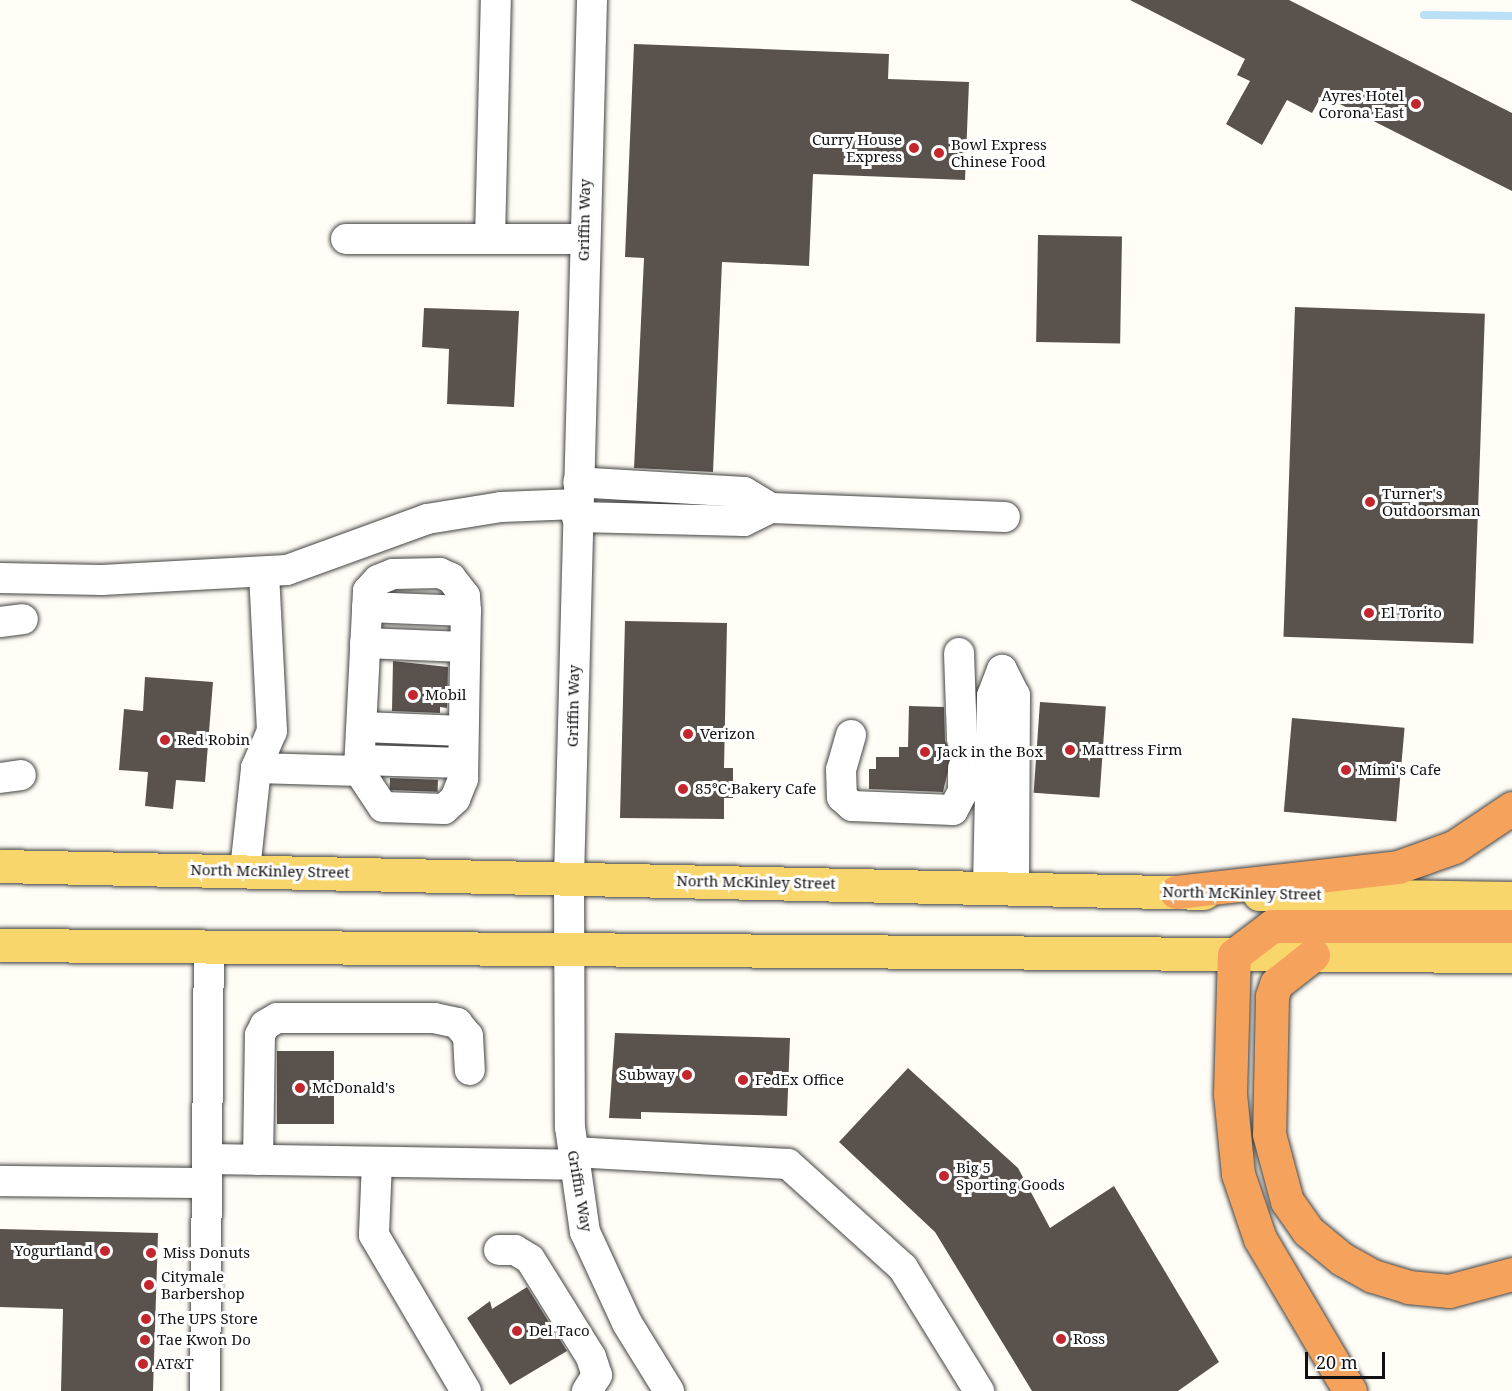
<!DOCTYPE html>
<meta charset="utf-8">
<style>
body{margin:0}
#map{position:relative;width:1512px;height:1391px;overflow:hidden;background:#fffdf5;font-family:"Noto Serif",serif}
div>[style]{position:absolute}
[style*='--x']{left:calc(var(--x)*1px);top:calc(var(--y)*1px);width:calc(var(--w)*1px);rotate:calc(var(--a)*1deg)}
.stream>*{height:8px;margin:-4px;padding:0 4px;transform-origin:4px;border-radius:4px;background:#b9e0f7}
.building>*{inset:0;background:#5a524d;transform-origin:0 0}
.roads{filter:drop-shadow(0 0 2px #444) drop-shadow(0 0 2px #444)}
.minor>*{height:30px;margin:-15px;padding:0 15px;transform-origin:15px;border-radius:15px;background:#fff}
.major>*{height:33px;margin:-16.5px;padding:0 16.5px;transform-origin:16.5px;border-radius:16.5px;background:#f9d66b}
.highway>*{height:33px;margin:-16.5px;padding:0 16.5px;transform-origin:16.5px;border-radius:16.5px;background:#f5a25d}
.dots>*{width:16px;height:16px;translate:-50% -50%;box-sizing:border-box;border:3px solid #fff;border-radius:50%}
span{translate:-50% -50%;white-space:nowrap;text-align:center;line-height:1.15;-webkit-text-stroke:6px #fff;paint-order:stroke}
.poi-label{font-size:15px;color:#111}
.right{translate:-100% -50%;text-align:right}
.left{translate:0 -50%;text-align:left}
.street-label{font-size:15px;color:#111}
.scale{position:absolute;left:1305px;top:1352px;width:80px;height:27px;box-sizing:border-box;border:3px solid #111;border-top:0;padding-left:8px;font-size:18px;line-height:21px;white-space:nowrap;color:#111;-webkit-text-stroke:4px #fff;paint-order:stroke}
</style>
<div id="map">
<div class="stream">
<div style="--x:1424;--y:15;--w:88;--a:0.7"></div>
</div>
<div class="building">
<div style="clip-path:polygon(1130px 0,1289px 0,1512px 113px,1512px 191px,1322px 95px,1312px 113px,1287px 100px,1262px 145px,1226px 124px,1250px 81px,1237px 75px,1245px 59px)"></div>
<div style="clip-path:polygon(634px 44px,889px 54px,888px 79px,969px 82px,965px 180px,813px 174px,809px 266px,722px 262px,713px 472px,634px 468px,644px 258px,625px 257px)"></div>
<div style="left:1038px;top:235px;width:84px;height:107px;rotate:1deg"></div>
<div style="left:1295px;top:307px;width:190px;height:330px;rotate:2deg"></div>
<div style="clip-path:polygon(424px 308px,519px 311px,514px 407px,447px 404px,449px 349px,422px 347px)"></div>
<div style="clip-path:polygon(625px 621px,727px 623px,724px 768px,733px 768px,733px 798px,724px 798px,724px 819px,620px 818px)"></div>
<div style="clip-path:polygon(393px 661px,448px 667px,447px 708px,440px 707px,440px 713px,392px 711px)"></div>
<div style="clip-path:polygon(145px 677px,213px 682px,205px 782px,176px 780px,173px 809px,145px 806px,148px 772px,119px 770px,124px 709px,143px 711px)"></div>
<div style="left:1040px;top:702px;width:66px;height:91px;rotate:4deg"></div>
<div style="clip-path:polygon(909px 706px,944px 707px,945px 741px,952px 753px,943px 792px,869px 789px,869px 769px,876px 769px,876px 757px,899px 757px,899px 747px,908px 747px)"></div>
<div style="left:1292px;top:718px;width:113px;height:94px;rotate:5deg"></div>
<div style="left:390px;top:778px;width:48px;height:12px;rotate:2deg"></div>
<div style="clip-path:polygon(615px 1033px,790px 1038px,787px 1116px,641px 1112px,641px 1119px,609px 1118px)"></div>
<div style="left:277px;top:1051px;width:57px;height:73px"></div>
<div style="clip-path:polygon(908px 1068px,1018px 1168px,1050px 1228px,1114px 1186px,1219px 1362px,1178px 1391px,1032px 1391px,935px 1232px,839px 1142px)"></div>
<div style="clip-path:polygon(0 1229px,158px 1233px,153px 1391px,61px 1391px,63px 1309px,0 1307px)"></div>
<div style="clip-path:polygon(527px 1287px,567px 1351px,510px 1385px,467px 1318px,490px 1301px,492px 1309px)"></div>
</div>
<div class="roads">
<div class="minor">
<div style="--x:592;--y:0;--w:877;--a:91.5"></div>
<div style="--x:569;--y:877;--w:250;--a:89.8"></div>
<div style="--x:570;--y:1127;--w:106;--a:81.9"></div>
<div style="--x:585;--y:1232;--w:100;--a:65.2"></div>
<div style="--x:627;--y:1323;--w:80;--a:58.3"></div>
<div style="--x:346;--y:239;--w:238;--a:0"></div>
<div style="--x:490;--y:239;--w:239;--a:-88.6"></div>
<div style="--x:771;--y:508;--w:234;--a:2.2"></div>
<div style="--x:577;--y:517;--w:167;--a:1.4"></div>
<div style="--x:744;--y:521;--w:30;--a:-26"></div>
<div style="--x:771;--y:508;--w:31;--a:-149"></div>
<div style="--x:744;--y:492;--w:166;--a:-176.6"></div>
<div style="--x:0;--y:578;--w:102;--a:1.1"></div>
<div style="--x:102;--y:580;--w:185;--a:-3.1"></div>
<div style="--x:287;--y:570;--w:149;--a:-20"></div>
<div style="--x:427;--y:519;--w:75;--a:-9.2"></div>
<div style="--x:501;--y:507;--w:76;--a:-2.3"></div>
<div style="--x:367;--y:607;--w:99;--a:2.3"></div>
<div style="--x:0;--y:622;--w:23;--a:-7"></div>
<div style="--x:365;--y:643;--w:99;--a:2.3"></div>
<div style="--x:959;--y:653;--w:87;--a:88"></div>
<div style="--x:362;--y:727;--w:101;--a:2.3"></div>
<div style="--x:851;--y:735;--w:36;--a:106"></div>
<div style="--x:841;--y:770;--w:27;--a:88"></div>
<div style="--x:842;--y:797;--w:13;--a:42"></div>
<div style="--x:852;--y:806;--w:101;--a:2.3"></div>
<div style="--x:953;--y:810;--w:21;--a:-62"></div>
<div style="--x:963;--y:791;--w:23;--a:-90"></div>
<div style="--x:360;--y:760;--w:103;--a:1.7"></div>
<div style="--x:256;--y:768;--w:103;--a:1.7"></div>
<div style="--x:359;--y:771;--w:43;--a:56.3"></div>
<div style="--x:383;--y:807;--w:61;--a:1.9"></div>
<div style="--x:444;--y:809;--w:15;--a:-42"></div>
<div style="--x:455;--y:799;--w:22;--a:-68"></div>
<div style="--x:463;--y:779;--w:168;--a:-89"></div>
<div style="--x:466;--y:611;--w:15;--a:-94"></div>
<div style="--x:465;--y:596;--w:23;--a:-128"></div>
<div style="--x:451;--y:578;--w:12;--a:-156"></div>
<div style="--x:440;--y:573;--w:47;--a:178.8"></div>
<div style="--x:393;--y:574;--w:16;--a:158"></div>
<div style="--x:378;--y:580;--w:15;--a:132"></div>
<div style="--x:368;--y:591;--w:180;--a:92.9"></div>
<div style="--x:0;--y:778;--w:21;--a:-8"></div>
<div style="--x:245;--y:870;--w:103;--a:-83.8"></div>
<div style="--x:256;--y:768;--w:40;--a:-66.6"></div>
<div style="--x:272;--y:731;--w:159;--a:-92.9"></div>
<div style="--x:988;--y:887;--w:191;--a:-88.8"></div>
<div style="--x:992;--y:696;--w:28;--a:-69"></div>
<div style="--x:1002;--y:670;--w:28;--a:63"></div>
<div style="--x:1015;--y:695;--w:193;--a:90.3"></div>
<div style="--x:573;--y:1152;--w:215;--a:3.2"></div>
<div style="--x:788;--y:1164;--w:155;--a:42.1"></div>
<div style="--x:903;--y:1268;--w:145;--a:58.3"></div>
<div style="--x:207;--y:1159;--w:368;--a:0.9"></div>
<div style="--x:258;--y:1160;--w:125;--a:-89.1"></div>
<div style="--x:260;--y:1035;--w:11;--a:-63"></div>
<div style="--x:265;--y:1025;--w:14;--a:-30"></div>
<div style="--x:277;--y:1018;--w:157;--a:0"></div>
<div style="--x:434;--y:1018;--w:24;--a:12"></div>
<div style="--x:457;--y:1023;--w:17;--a:50"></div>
<div style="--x:468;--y:1036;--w:34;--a:87"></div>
<div style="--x:377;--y:1162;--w:73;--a:92.4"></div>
<div style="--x:374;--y:1235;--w:181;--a:59.5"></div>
<div style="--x:0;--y:1181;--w:207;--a:0.6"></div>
<div style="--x:499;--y:1250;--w:16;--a:0"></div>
<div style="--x:515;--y:1250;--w:17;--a:31"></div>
<div style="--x:530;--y:1259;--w:115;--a:58.1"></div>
<div style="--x:591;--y:1357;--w:19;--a:72"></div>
<div style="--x:597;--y:1375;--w:19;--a:122"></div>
<div style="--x:205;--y:1391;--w:444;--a:-89.5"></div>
</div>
<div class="major">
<div style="--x:0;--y:866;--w:1204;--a:1.28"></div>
<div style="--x:1259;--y:894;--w:253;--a:0.9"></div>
<div style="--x:0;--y:945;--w:1512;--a:0.42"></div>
</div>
<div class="highway">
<div style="--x:1176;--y:892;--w:223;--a:-6.4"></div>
<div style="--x:1398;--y:867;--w:59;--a:-19.7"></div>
<div style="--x:1454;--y:847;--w:70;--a:-33.9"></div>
<div style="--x:1313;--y:955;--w:47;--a:141.9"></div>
<div style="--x:1276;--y:984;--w:13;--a:108"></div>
<div style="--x:1272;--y:996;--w:138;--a:91.2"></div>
<div style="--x:1269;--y:1134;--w:69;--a:75"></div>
<div style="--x:1287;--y:1201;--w:37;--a:55"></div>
<div style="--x:1308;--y:1231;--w:44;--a:39.5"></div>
<div style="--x:1342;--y:1259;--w:35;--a:29"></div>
<div style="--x:1373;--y:1276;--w:37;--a:17"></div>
<div style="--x:1408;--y:1287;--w:41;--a:5.6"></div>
<div style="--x:1449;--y:1291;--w:65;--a:-15.1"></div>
<div style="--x:1350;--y:1391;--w:177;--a:-120.6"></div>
<div style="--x:1260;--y:1239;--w:69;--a:-108.7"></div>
<div style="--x:1238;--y:1174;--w:80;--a:-95.7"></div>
<div style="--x:1230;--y:1094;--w:139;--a:-88.4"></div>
<div style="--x:1234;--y:955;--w:48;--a:-37.3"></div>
<div style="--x:1272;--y:926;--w:240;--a:0"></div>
</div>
</div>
<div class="dots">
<div style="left:1416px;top:104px;background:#c4262e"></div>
<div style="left:914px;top:148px;background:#c4262e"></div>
<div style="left:939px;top:153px;background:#c4262e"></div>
<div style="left:1370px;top:502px;background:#c4262e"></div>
<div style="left:1369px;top:613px;background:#c4262e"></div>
<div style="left:413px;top:695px;background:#c4262e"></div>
<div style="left:688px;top:734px;background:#c4262e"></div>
<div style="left:165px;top:740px;background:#c4262e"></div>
<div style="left:1070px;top:750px;background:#c4262e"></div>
<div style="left:925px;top:752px;background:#c4262e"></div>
<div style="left:1346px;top:770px;background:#c4262e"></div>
<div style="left:683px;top:789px;background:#c4262e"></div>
<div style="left:687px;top:1075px;background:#c4262e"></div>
<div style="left:743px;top:1080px;background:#c4262e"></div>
<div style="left:300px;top:1088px;background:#c4262e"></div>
<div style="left:944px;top:1176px;background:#c4262e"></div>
<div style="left:105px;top:1251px;background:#c4262e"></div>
<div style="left:151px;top:1253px;background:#c4262e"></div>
<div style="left:149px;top:1285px;background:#c4262e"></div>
<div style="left:146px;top:1319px;background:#c4262e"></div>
<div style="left:517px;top:1331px;background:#c4262e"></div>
<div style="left:1061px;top:1339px;background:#c4262e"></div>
<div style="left:145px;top:1340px;background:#c4262e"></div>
<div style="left:143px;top:1364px;background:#c4262e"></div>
</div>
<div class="poi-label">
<span class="right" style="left:1404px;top:104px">Ayres Hotel<br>Corona East</span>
<span class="right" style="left:902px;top:148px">Curry House<br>Express</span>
<span class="left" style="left:951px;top:153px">Bowl Express<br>Chinese Food</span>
<span class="left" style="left:1382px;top:502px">Turner's<br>Outdoorsman</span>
<span class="left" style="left:1381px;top:613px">El Torito</span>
<span class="left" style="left:425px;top:695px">Mobil</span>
<span class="left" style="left:700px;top:734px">Verizon</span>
<span class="left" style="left:177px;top:740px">Red Robin</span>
<span class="left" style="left:1082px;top:750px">Mattress Firm</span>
<span class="left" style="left:937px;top:752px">Jack in the Box</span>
<span class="left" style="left:1358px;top:770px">Mimi's Cafe</span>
<span class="left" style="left:695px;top:789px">85°C Bakery Cafe</span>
<span class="right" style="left:675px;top:1075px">Subway</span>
<span class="left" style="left:755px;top:1080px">FedEx Office</span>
<span class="left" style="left:312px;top:1088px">McDonald's</span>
<span class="left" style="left:956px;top:1176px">Big 5<br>Sporting Goods</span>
<span class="right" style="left:93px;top:1251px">Yogurtland</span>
<span class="left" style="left:163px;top:1253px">Miss Donuts</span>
<span class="left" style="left:161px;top:1285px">Citymale<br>Barbershop</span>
<span class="left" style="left:158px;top:1319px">The UPS Store</span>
<span class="left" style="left:529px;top:1331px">Del Taco</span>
<span class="left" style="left:1073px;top:1339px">Ross</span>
<span class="left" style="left:157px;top:1340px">Tae Kwon Do</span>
<span class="left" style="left:155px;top:1364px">AT&amp;T</span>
</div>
<div class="street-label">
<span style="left:584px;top:220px;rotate:-89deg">Griffin Way</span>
<span style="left:573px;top:706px;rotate:-89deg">Griffin Way</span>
<span style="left:270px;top:871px;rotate:1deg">North McKinley Street</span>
<span style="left:756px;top:882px;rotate:1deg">North McKinley Street</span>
<span style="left:1242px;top:893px;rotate:1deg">North McKinley Street</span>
<span style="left:580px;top:1191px;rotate:80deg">Griffin Way</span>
</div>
<div class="scale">20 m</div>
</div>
